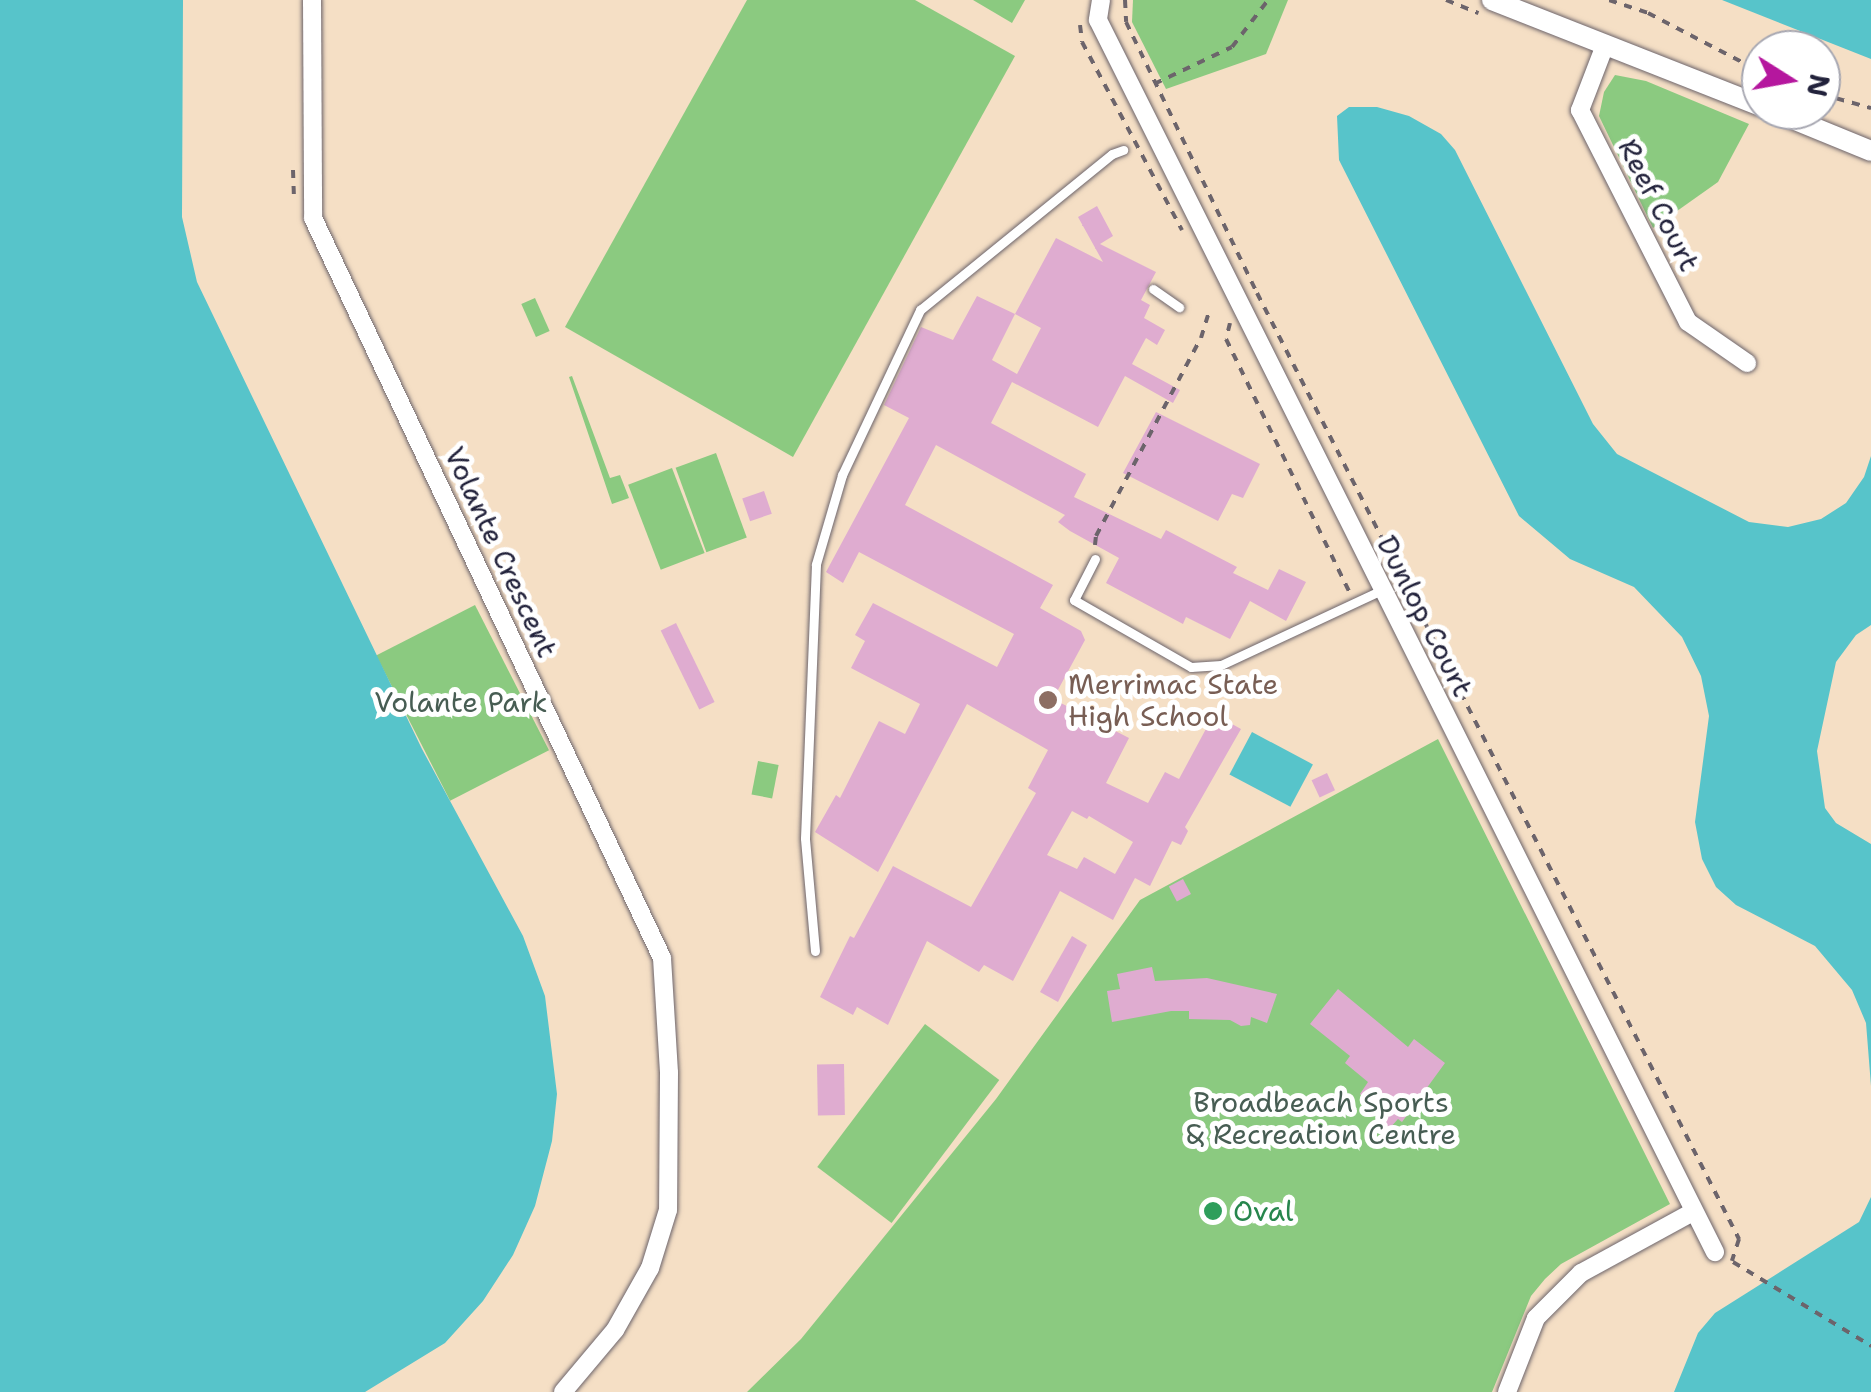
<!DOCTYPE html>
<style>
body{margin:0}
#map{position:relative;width:1871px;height:1392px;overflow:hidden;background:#f5dfc5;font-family:"Shantell Sans",sans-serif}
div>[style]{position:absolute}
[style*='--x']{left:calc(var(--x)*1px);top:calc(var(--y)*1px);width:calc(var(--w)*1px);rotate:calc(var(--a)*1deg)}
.green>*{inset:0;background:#8bca80;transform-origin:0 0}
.water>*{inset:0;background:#57c4ca;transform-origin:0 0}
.building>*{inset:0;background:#dfacd0;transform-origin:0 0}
.path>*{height:4px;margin-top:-2px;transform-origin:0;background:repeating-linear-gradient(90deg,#6c646b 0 8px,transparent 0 16px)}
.roads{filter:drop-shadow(0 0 2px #6c646b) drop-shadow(0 0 2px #6c646b)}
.service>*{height:9px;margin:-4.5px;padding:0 4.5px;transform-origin:4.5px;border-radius:4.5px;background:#fff}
.minor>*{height:18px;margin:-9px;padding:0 9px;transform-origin:9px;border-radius:9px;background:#fff}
.tertiary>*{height:20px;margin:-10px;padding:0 10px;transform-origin:10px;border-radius:10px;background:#fff}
.dots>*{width:28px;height:28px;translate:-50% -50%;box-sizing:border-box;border:5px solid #fff;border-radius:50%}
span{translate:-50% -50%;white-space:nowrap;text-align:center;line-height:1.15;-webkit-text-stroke:10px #fff;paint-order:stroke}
.street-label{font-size:28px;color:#22223b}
.education-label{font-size:28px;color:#785e54}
.left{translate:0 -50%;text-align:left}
.park-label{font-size:28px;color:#475d53}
.leisure-label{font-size:28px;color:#27864d}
.north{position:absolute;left:1741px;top:30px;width:100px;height:100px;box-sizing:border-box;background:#fff;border:2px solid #a7a7b1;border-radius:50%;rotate:101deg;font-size:28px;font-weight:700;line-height:40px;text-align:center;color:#22223b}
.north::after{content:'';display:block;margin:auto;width:35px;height:45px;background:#b5179e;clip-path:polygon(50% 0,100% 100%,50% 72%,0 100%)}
</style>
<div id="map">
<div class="green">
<div style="clip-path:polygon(747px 0,915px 0,1015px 56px,793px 457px,565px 327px)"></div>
<div style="clip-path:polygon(973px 0,1025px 0,1012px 23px)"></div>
<div style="clip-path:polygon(1133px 0,1288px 0,1266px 54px,1166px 89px,1132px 22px)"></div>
<div style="clip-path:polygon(1615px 75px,1646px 81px,1749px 124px,1718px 182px,1653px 228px,1599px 116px,1604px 92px)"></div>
<div style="left:535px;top:298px;width:36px;height:15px;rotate:66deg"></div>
<div style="clip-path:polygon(572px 376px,610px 478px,620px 475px,629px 498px,612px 504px,569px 377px)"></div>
<div style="left:716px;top:453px;width:90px;height:43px;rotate:70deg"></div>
<div style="left:672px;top:468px;width:91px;height:47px;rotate:69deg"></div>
<div style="left:475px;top:605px;width:163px;height:111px;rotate:63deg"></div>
<div style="clip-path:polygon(1438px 739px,1670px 1204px,1561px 1264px,1545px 1279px,1531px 1296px,1492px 1392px,747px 1392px,801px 1339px,996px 1099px,1140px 900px)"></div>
<div style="left:758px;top:761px;width:21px;height:34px;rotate:11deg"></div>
<div style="left:925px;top:1024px;width:93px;height:179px;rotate:37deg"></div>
</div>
<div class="water">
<div style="clip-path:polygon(0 0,183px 0,182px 217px,197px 282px,422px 749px,523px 936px,545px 996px,557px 1094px,552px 1141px,535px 1206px,513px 1255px,483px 1301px,445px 1343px,365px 1392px,0 1392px)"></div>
<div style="clip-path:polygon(1722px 0,1871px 0,1871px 59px)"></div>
<div style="clip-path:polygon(1349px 107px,1377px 107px,1409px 116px,1441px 134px,1455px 150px,1593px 424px,1617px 454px,1749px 522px,1788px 527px,1821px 519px,1846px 503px,1864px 477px,1871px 456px,1871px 625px,1856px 635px,1836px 662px,1817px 751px,1825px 808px,1836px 823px,1871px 844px,1871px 1086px,1866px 1023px,1852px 990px,1815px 946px,1736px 905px,1716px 887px,1702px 859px,1695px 822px,1709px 716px,1701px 676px,1682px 637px,1634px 587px,1570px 559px,1519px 516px,1339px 160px,1337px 116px)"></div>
<div style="left:1252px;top:732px;width:69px;height:48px;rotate:28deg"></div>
<div style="clip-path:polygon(1871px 1197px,1871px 1392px,1674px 1392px,1698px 1333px,1715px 1313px,1859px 1222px)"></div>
</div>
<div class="building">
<div style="clip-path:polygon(evenodd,1097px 206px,1113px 236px,1100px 244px,1156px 272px,1141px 300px,1150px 305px,1144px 318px,1165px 330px,1157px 345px,1146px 338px,1132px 364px,1180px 390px,1173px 403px,1125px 376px,1098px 427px,1012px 382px,991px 423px,1086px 474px,1074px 497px,1161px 539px,1166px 530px,1237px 567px,1233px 573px,1268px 590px,1279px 569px,1306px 582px,1286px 621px,1250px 601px,1230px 639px,1186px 617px,1183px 624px,1106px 583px,1119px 558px,1070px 531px,1058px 522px,1065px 515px,936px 445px,905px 505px,1053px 585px,1040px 608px,1081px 631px,1085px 640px,1053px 699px,1129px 738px,1106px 783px,1148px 803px,1165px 772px,1179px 779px,1214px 714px,1241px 729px,1185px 827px,1188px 831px,1181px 845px,1172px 841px,1150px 886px,1135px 878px,1113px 920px,1060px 891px,1013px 981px,984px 965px,979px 972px,927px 941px,888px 1025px,857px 1007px,853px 1015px,820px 997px,850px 936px,854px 938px,893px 866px,971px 907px,1036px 793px,1028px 788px,1048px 750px,967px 704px,878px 872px,815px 832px,836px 795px,840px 798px,879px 721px,905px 734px,920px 704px,851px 668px,865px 641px,855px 635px,873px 603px,997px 667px,1014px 634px,859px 552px,843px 583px,826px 572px,909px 418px,884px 405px,921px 327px,953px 340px,977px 296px,1015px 314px,1056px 238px,1103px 262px,1078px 217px,1097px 206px,1015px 314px,1041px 328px,1017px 374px,992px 360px,1015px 314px,1097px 206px,1072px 811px,1087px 819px,1089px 816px,1133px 842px,1115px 874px,1084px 857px,1077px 869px,1047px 855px,1072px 811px)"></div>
<div style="clip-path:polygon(1156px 412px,1260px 464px,1243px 498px,1232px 494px,1218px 521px,1123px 473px)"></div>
<div style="left:764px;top:491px;width:24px;height:23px;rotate:71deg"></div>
<div style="left:676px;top:623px;width:88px;height:17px;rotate:64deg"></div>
<div style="left:1327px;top:773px;width:19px;height:17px;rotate:65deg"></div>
<div style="left:1183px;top:879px;width:17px;height:16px;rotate:62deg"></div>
<div style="clip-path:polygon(1072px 936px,1087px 945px,1058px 1002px,1040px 992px)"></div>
<div style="clip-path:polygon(1152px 967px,1155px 981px,1207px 978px,1277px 994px,1267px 1023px,1251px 1017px,1250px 1025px,1241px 1026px,1230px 1020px,1189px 1019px,1189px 1011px,1171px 1011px,1112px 1022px,1107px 991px,1120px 989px,1117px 974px)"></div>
<div style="clip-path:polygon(1338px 989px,1408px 1047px,1414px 1039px,1445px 1063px,1402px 1122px,1398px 1119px,1389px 1129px,1360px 1094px,1368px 1082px,1345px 1063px,1350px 1056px,1310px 1024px)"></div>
<div style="left:844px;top:1064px;width:51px;height:27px;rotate:89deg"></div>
</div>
<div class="path">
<div style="--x:1125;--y:0;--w:22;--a:87"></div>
<div style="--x:1126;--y:22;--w:301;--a:64.2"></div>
<div style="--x:1257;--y:293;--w:1062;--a:63"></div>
<div style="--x:1739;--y:1239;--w:23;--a:108"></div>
<div style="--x:1446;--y:0;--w:35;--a:22"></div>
<div style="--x:1609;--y:0;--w:41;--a:18.4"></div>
<div style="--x:1648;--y:13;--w:127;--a:27.6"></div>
<div style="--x:1080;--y:25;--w:17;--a:83"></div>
<div style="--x:1082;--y:42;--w:213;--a:62"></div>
<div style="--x:1154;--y:84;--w:86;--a:-25.4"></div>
<div style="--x:1232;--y:47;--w:59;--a:-52.5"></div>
<div style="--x:1821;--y:94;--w:52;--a:15.6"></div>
<div style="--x:293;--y:170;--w:30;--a:88"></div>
<div style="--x:1230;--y:323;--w:16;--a:104"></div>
<div style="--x:1226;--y:339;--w:283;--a:64"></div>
<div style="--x:1095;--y:545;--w:9;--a:-84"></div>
<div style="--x:1096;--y:536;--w:224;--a:-62.1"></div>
<div style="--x:1201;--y:338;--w:27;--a:-73"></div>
<div style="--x:546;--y:655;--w:7;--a:-8"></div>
<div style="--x:1733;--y:1262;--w:162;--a:31.3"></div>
</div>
<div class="roads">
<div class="service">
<div style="--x:1153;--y:289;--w:32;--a:35"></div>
<div style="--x:1095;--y:559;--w:46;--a:117.1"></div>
<div style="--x:1074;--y:600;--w:135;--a:29.8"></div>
<div style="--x:1191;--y:667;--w:30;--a:-4"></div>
<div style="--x:1221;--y:665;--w:178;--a:-25"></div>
<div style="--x:815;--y:951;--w:113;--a:-95.1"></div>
<div style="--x:805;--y:838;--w:274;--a:-87.7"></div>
<div style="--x:816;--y:564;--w:93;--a:-73.7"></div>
<div style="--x:842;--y:475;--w:183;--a:-64.7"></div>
<div style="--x:920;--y:310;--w:247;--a:-39.1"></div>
<div style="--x:1112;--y:154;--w:12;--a:-20"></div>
</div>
<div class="minor">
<div style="--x:312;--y:0;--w:218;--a:89.7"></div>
<div style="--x:313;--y:218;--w:818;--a:64.75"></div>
<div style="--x:662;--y:958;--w:115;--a:86.5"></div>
<div style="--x:669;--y:1073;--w:137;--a:90.4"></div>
<div style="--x:668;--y:1210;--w:61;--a:107.2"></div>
<div style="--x:650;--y:1268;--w:71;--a:119.4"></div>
<div style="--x:615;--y:1330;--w:81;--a:130"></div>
<div style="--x:1101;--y:0;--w:20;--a:99"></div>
<div style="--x:1098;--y:20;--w:1378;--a:63.4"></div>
<div style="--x:1605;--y:45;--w:70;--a:111"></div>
<div style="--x:1580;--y:110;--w:238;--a:63"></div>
<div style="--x:1688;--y:322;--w:72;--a:34.8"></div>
<div style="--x:1507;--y:1392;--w:79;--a:-68.6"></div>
<div style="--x:1536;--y:1318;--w:64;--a:-45"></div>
<div style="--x:1581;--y:1273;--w:128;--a:-28.6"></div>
</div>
<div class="tertiary">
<div style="--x:1492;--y:0;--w:289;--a:21.5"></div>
<div style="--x:1771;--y:110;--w:108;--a:22.3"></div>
</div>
</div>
<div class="dots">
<div style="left:1048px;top:700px;background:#8d6e63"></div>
<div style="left:1213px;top:1211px;background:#2e9e5b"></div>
</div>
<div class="street-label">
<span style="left:1659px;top:205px;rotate:63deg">Reef Court</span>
<span style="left:501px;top:552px;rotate:65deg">Volante Crescent</span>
<span style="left:1425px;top:616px;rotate:63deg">Dunlop Court</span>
</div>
<div class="education-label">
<span class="left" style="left:1068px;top:700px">Merrimac State<br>High School</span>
</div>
<div class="park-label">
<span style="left:461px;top:702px">Volante Park</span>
<span style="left:1321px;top:1118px">Broadbeach Sports<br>&amp; Recreation Centre</span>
</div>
<div class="leisure-label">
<span class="left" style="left:1233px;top:1211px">Oval</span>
</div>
<div class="north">N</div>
</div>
